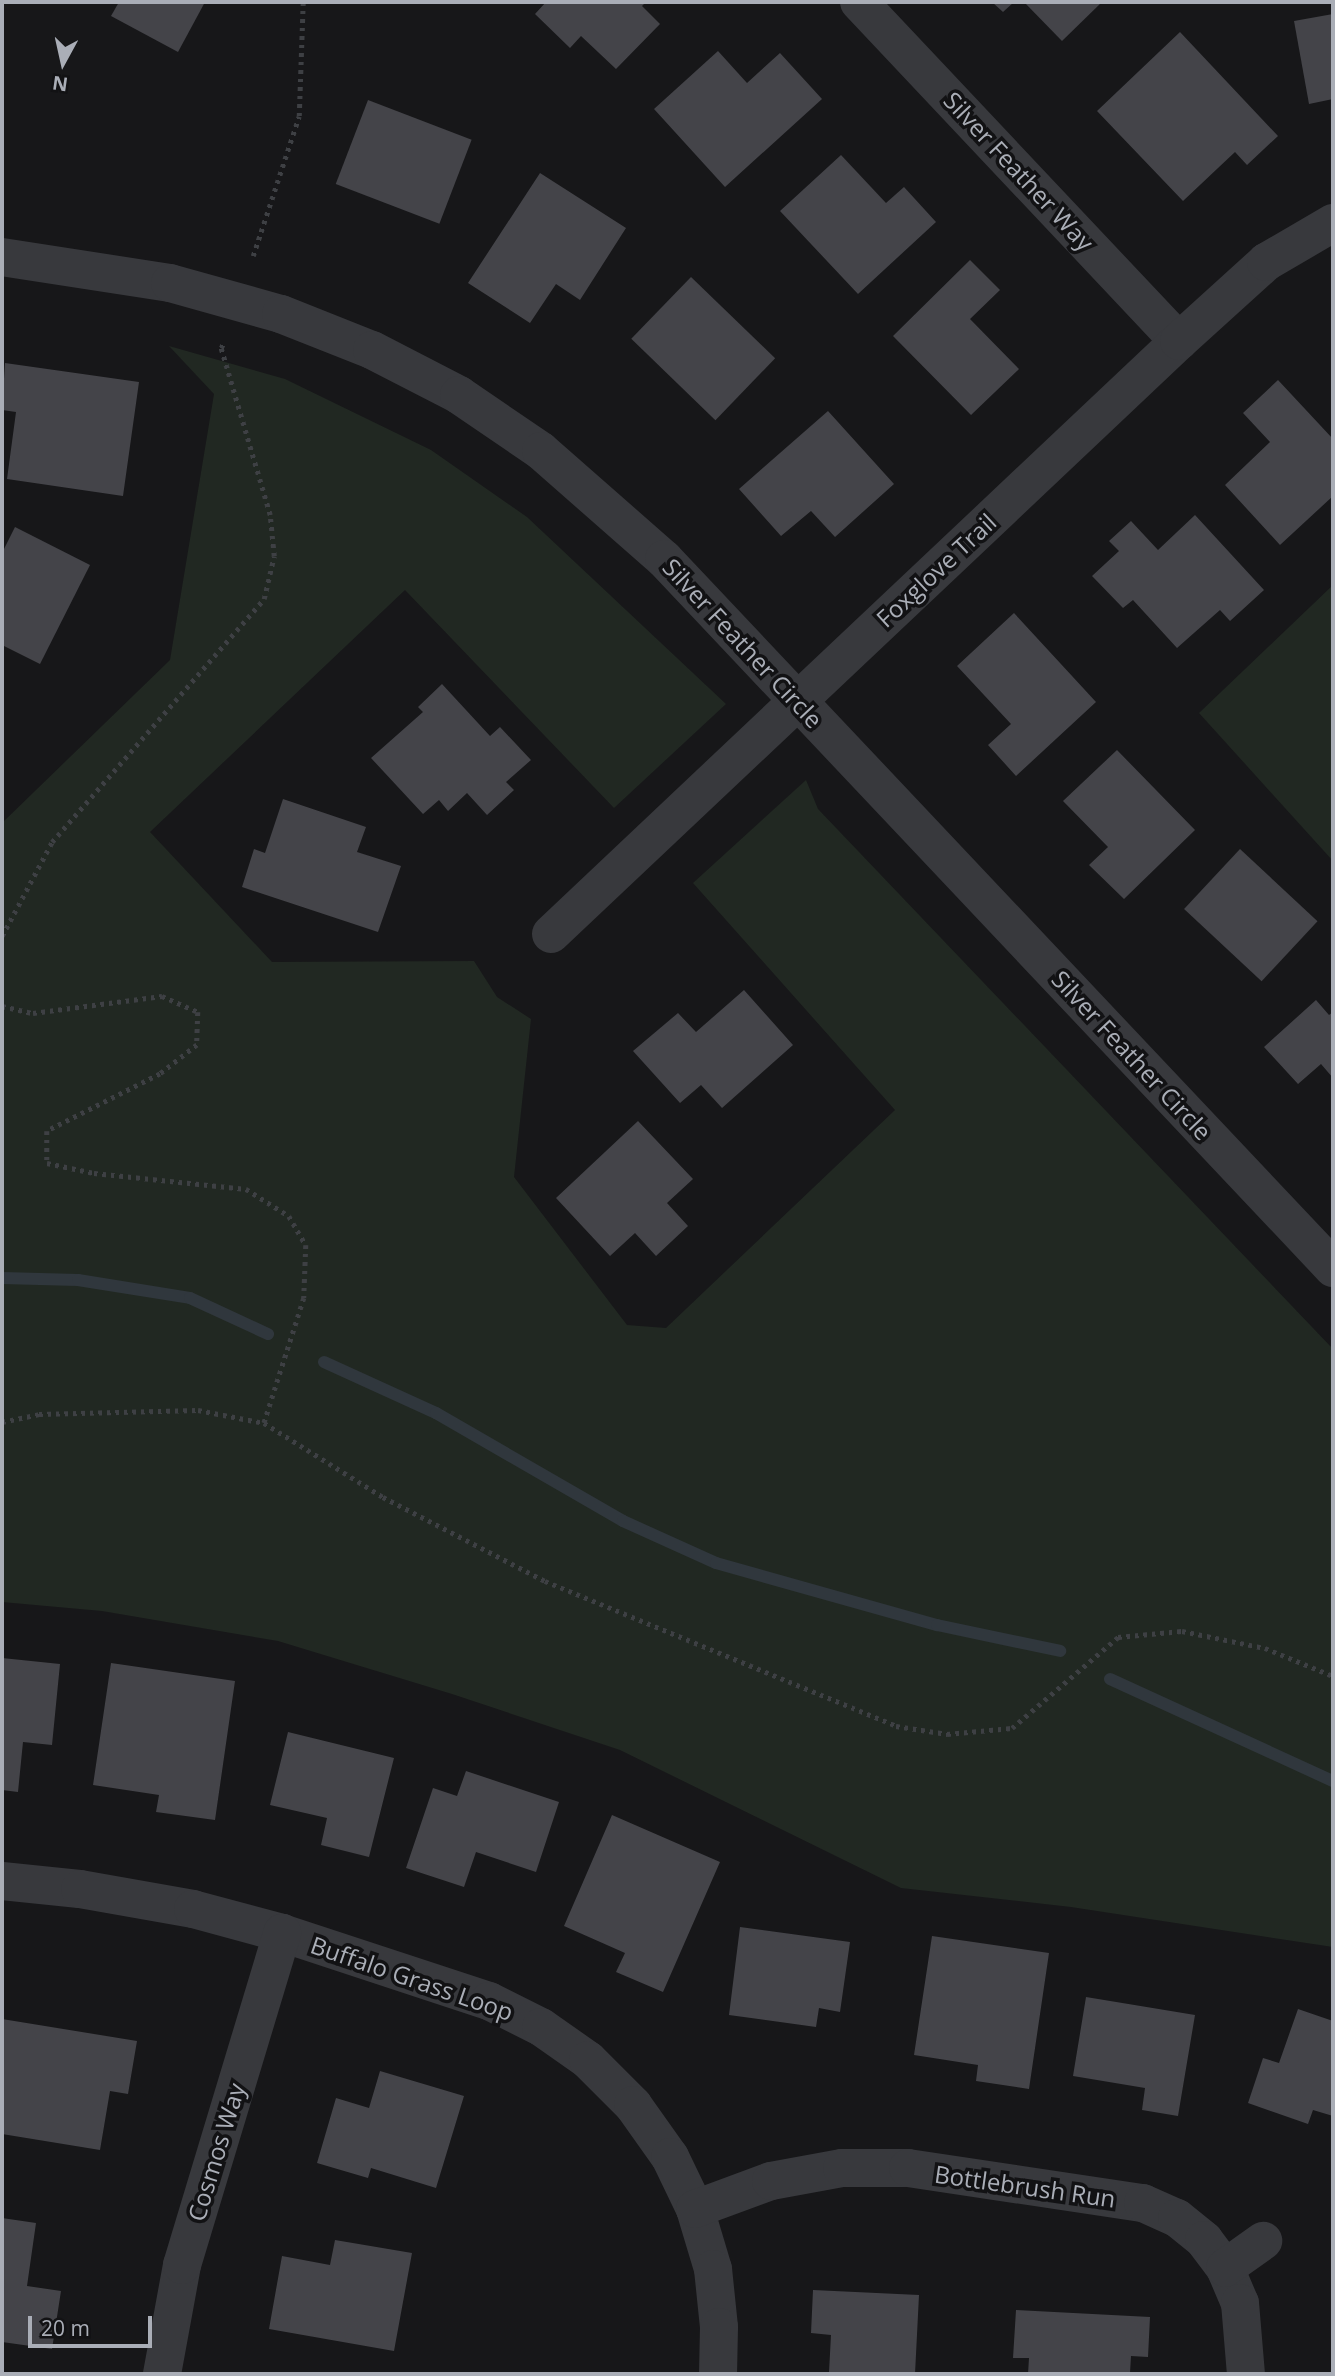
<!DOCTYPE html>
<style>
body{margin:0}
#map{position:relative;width:1335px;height:2376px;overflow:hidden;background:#171719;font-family:"Open Sans",sans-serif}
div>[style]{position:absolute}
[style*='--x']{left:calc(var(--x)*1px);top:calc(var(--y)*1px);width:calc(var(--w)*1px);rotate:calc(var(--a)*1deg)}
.green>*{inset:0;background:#212822}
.stream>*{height:12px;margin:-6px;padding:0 6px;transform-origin:6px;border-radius:6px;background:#30373d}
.building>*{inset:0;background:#444449;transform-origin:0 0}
.path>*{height:4.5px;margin-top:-2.25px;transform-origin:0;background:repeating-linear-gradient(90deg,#3e4044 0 3.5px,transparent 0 8.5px)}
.street>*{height:38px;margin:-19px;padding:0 19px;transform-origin:19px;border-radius:19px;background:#38393d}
span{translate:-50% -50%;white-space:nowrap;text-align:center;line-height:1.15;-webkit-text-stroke:7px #121214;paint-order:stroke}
.street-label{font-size:24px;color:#aaaeb7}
.frame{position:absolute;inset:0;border:4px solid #aaaeb7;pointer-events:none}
.north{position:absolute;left:28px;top:28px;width:70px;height:70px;-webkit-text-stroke:5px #121214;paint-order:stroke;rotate:188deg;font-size:19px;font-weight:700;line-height:28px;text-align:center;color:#aaaeb7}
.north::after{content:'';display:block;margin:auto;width:24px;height:32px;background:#aaaeb7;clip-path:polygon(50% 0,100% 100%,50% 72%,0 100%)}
.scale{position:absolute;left:28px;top:2316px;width:124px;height:32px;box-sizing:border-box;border:4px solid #aaaeb7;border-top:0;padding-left:9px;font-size:21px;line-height:24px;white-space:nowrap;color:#aaaeb7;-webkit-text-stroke:5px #121214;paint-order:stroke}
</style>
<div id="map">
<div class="green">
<div style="clip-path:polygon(169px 346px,285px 379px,431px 450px,527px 517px,726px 704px,614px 808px,405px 590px,150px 832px,272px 962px,474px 961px,497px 997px,531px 1019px,514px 1177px,627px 1325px,666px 1328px,895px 1110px,693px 883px,806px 780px,818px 809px,1333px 1349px,1333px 1947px,1071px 1907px,901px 1888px,620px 1750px,452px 1694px,278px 1641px,102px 1611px,2px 1602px,2px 823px,170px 660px,214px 394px)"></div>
<div style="clip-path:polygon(1333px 585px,1333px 861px,1199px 713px)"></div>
</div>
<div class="stream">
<div style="--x:2;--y:1278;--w:76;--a:1.5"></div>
<div style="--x:78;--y:1280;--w:113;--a:9.1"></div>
<div style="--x:190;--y:1298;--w:86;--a:24.8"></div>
<div style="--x:324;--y:1362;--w:123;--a:24.5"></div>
<div style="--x:436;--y:1413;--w:216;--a:30"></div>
<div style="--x:623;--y:1521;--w:102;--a:24.3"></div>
<div style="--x:716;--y:1563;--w:230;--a:15.7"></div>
<div style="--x:937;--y:1625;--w:126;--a:11.9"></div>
<div style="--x:1110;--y:1679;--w:245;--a:24.6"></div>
</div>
<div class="building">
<div style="clip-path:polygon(119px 2px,205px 2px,178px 52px,111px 16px)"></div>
<div style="clip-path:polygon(546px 2px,646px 2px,642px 6px,660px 24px,616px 69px,581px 36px,570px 48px,535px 14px)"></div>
<div style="clip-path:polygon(992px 2px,1014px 2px,1003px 12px)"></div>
<div style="clip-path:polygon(1024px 2px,1102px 2px,1062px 41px)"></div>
<div style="clip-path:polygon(1333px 14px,1333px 99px,1309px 104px,1294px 21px)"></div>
<div style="clip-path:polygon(1180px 32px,1278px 136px,1247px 165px,1235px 152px,1183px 201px,1097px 111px)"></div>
<div style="clip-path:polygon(718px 51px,747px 83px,780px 53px,822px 99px,725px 187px,654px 109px)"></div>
<div style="left:368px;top:100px;width:111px;height:90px;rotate:21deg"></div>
<div style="clip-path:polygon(841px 155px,886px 203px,904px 187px,936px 222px,858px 294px,780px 211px)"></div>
<div style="clip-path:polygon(540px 173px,626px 228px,580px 300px,556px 284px,530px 323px,468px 283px)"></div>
<div style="clip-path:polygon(970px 260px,1000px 290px,970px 319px,1019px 369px,971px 415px,893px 336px)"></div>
<div style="left:691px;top:277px;width:117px;height:86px;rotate:44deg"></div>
<div style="clip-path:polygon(5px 363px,139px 382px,123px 496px,7px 479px,16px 412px,2px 410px)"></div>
<div style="clip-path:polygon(1278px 380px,1333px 439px,1333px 496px,1280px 545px,1225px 485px,1270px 442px,1243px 413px)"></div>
<div style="clip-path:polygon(828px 411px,894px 484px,835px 537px,811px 511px,781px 536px,739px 489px)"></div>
<div style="clip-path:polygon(1195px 515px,1264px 590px,1230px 621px,1220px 610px,1177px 648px,1133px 600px,1123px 608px,1092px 576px,1119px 551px,1109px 541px,1131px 521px,1158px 550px)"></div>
<div style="clip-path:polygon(15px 527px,90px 565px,40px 664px,2px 645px,2px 553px)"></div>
<div style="clip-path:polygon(1014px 613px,1096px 702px,1016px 776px,988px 745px,1011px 724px,957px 666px)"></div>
<div style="clip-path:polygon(442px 684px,490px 736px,500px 727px,531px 760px,506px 782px,514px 790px,487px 815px,467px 793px,448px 811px,439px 800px,423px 814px,371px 758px,423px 712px,418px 707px)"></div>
<div style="clip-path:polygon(1117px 750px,1195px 830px,1124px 899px,1089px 865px,1108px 847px,1063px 801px)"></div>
<div style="clip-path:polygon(283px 799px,366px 827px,357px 852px,401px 866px,378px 932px,242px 887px,254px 849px,265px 853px)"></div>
<div style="left:1240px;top:849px;width:106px;height:82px;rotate:43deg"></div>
<div style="clip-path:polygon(744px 990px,793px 1045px,722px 1108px,701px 1085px,680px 1103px,633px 1051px,678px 1013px,696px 1032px)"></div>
<div style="clip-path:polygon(1316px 1000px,1329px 1015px,1333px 1012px,1333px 1078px,1321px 1064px,1298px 1084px,1264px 1047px)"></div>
<div style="clip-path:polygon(638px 1121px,693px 1179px,667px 1203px,688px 1226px,656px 1256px,635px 1233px,610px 1256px,556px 1198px)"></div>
<div style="clip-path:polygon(2px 1658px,60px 1664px,52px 1745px,23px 1742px,18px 1792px,2px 1790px)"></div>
<div style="clip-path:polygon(111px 1663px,235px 1681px,215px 1820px,156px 1812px,159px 1795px,93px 1785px)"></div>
<div style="clip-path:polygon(288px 1732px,394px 1758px,369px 1857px,321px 1845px,327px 1818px,270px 1805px)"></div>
<div style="clip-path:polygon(466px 1771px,559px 1802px,536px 1872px,476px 1852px,464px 1887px,406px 1868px,433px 1788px,457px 1796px)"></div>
<div style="clip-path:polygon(612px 1815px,720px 1862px,663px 1992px,616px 1972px,625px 1953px,564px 1926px)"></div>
<div style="clip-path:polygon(740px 1927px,850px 1942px,840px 2012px,819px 2008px,816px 2027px,729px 2015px)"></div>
<div style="clip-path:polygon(932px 1936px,1049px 1953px,1029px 2089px,976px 2081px,978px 2065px,914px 2055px)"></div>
<div style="clip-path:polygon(1086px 1997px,1195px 2015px,1178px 2116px,1142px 2110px,1145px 2088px,1073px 2076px)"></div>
<div style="clip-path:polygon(1298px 2009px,1333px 2021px,1333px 2116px,1313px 2110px,1308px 2124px,1248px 2103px,1263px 2058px,1279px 2063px)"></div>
<div style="clip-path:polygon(2px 2019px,137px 2041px,128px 2094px,110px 2091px,100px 2150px,2px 2134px)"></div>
<div style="clip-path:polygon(380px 2071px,464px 2096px,436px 2188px,371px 2168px,368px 2178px,317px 2163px,336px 2098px,369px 2108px)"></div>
<div style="clip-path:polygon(2px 2218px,36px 2223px,27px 2286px,61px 2291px,52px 2349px,2px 2342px)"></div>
<div style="clip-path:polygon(335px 2240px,412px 2253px,394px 2351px,269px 2329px,282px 2256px,330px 2265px)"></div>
<div style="clip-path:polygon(813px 2290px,919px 2295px,915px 2374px,829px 2372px,831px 2335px,811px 2333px)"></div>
<div style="clip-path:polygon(1016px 2310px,1150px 2317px,1148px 2357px,1131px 2356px,1130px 2373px,1121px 2374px,1028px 2374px,1029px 2358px,1013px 2358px)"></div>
</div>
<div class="path">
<div style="--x:253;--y:256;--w:147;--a:-71.8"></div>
<div style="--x:299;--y:116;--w:114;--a:-88"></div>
<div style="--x:2;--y:936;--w:106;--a:-62"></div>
<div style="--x:52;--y:842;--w:322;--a:-48.9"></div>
<div style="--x:264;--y:599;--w:44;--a:-76.9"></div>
<div style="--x:274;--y:556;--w:41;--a:-95.6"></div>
<div style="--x:270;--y:515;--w:174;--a:-106.4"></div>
<div style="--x:221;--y:348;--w:7;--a:-63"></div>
<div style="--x:2;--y:1006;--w:32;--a:13"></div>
<div style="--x:33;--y:1013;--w:130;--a:-7.5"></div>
<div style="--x:162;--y:996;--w:39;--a:24"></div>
<div style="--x:198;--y:1012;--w:33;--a:92"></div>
<div style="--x:197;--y:1045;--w:47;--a:141.9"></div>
<div style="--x:160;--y:1074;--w:127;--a:153.2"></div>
<div style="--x:47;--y:1131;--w:32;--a:90"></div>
<div style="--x:47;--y:1163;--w:48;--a:12"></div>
<div style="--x:94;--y:1173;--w:153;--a:6"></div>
<div style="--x:246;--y:1189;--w:51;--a:32.1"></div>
<div style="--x:289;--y:1216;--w:34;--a:60"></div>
<div style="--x:306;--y:1245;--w:53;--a:92.2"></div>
<div style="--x:304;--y:1298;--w:131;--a:107.7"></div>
<div style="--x:2;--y:1422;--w:38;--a:-12"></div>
<div style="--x:39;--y:1414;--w:159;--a:-1.4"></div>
<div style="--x:198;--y:1410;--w:67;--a:11.1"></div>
<div style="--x:264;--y:1423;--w:140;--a:31.9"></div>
<div style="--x:383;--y:1497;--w:182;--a:27.4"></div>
<div style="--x:545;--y:1581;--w:380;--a:22.4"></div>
<div style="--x:896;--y:1726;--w:52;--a:8.9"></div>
<div style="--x:947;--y:1734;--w:65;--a:-5.3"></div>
<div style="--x:1012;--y:1728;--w:140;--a:-40.6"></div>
<div style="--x:1118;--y:1637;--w:64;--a:-5.4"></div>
<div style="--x:1182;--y:1631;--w:85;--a:11.6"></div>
<div style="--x:1265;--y:1648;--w:74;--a:22.4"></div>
</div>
<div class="street">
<div style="--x:859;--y:2;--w:466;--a:46.7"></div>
<div style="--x:2;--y:257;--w:170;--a:8.8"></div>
<div style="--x:170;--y:283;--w:115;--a:15.6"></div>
<div style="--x:281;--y:314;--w:98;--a:21.6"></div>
<div style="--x:372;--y:350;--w:98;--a:27.3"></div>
<div style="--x:459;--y:395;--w:99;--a:34.3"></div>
<div style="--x:541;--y:451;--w:164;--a:41.3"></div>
<div style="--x:664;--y:559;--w:975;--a:46.66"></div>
<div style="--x:551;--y:934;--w:864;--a:-43.36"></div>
<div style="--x:1179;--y:341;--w:118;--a:-42.2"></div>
<div style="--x:1266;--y:262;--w:78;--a:-30.2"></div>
<div style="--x:2;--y:1881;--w:78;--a:5.9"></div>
<div style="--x:80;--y:1889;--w:115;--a:10"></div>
<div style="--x:193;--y:1909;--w:92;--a:15.1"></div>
<div style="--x:282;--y:1933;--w:218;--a:18.2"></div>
<div style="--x:489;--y:2001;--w:58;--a:26.6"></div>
<div style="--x:541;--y:2027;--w:57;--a:35.1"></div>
<div style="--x:588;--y:2060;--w:64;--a:45"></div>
<div style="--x:633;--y:2105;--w:64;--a:54.6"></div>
<div style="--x:670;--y:2157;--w:58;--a:64.3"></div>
<div style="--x:695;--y:2209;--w:63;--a:73.3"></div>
<div style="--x:713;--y:2269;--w:58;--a:84.1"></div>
<div style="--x:719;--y:2327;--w:47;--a:91.2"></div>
<div style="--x:695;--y:2209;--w:81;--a:-20.2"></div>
<div style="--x:771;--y:2181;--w:72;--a:-10.4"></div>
<div style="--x:842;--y:2168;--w:66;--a:0"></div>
<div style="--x:908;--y:2168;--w:238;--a:8.5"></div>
<div style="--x:1143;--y:2203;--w:37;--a:24"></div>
<div style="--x:1177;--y:2218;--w:35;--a:39"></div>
<div style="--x:1204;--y:2240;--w:35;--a:53"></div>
<div style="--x:1225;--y:2268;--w:38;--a:67"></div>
<div style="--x:1240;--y:2303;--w:71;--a:85.2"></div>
<div style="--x:1225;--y:2268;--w:47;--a:-35.4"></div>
<div style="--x:162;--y:2374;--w:111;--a:-79.6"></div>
<div style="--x:182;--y:2265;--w:347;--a:-73.2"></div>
</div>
<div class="street-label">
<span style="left:1019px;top:171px;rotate:47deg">Silver Feather Way</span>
<span style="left:936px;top:570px;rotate:-43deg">Foxglove Trail</span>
<span style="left:743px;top:643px;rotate:47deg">Silver Feather Circle</span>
<span style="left:1132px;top:1055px;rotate:47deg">Silver Feather Circle</span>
<span style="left:412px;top:1978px;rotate:19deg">Buffalo Grass Loop</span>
<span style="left:216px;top:2152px;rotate:-73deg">Cosmos Way</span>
<span style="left:1025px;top:2186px;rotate:8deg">Bottlebrush Run</span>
</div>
<div class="frame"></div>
<div class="north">N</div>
<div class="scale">20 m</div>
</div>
